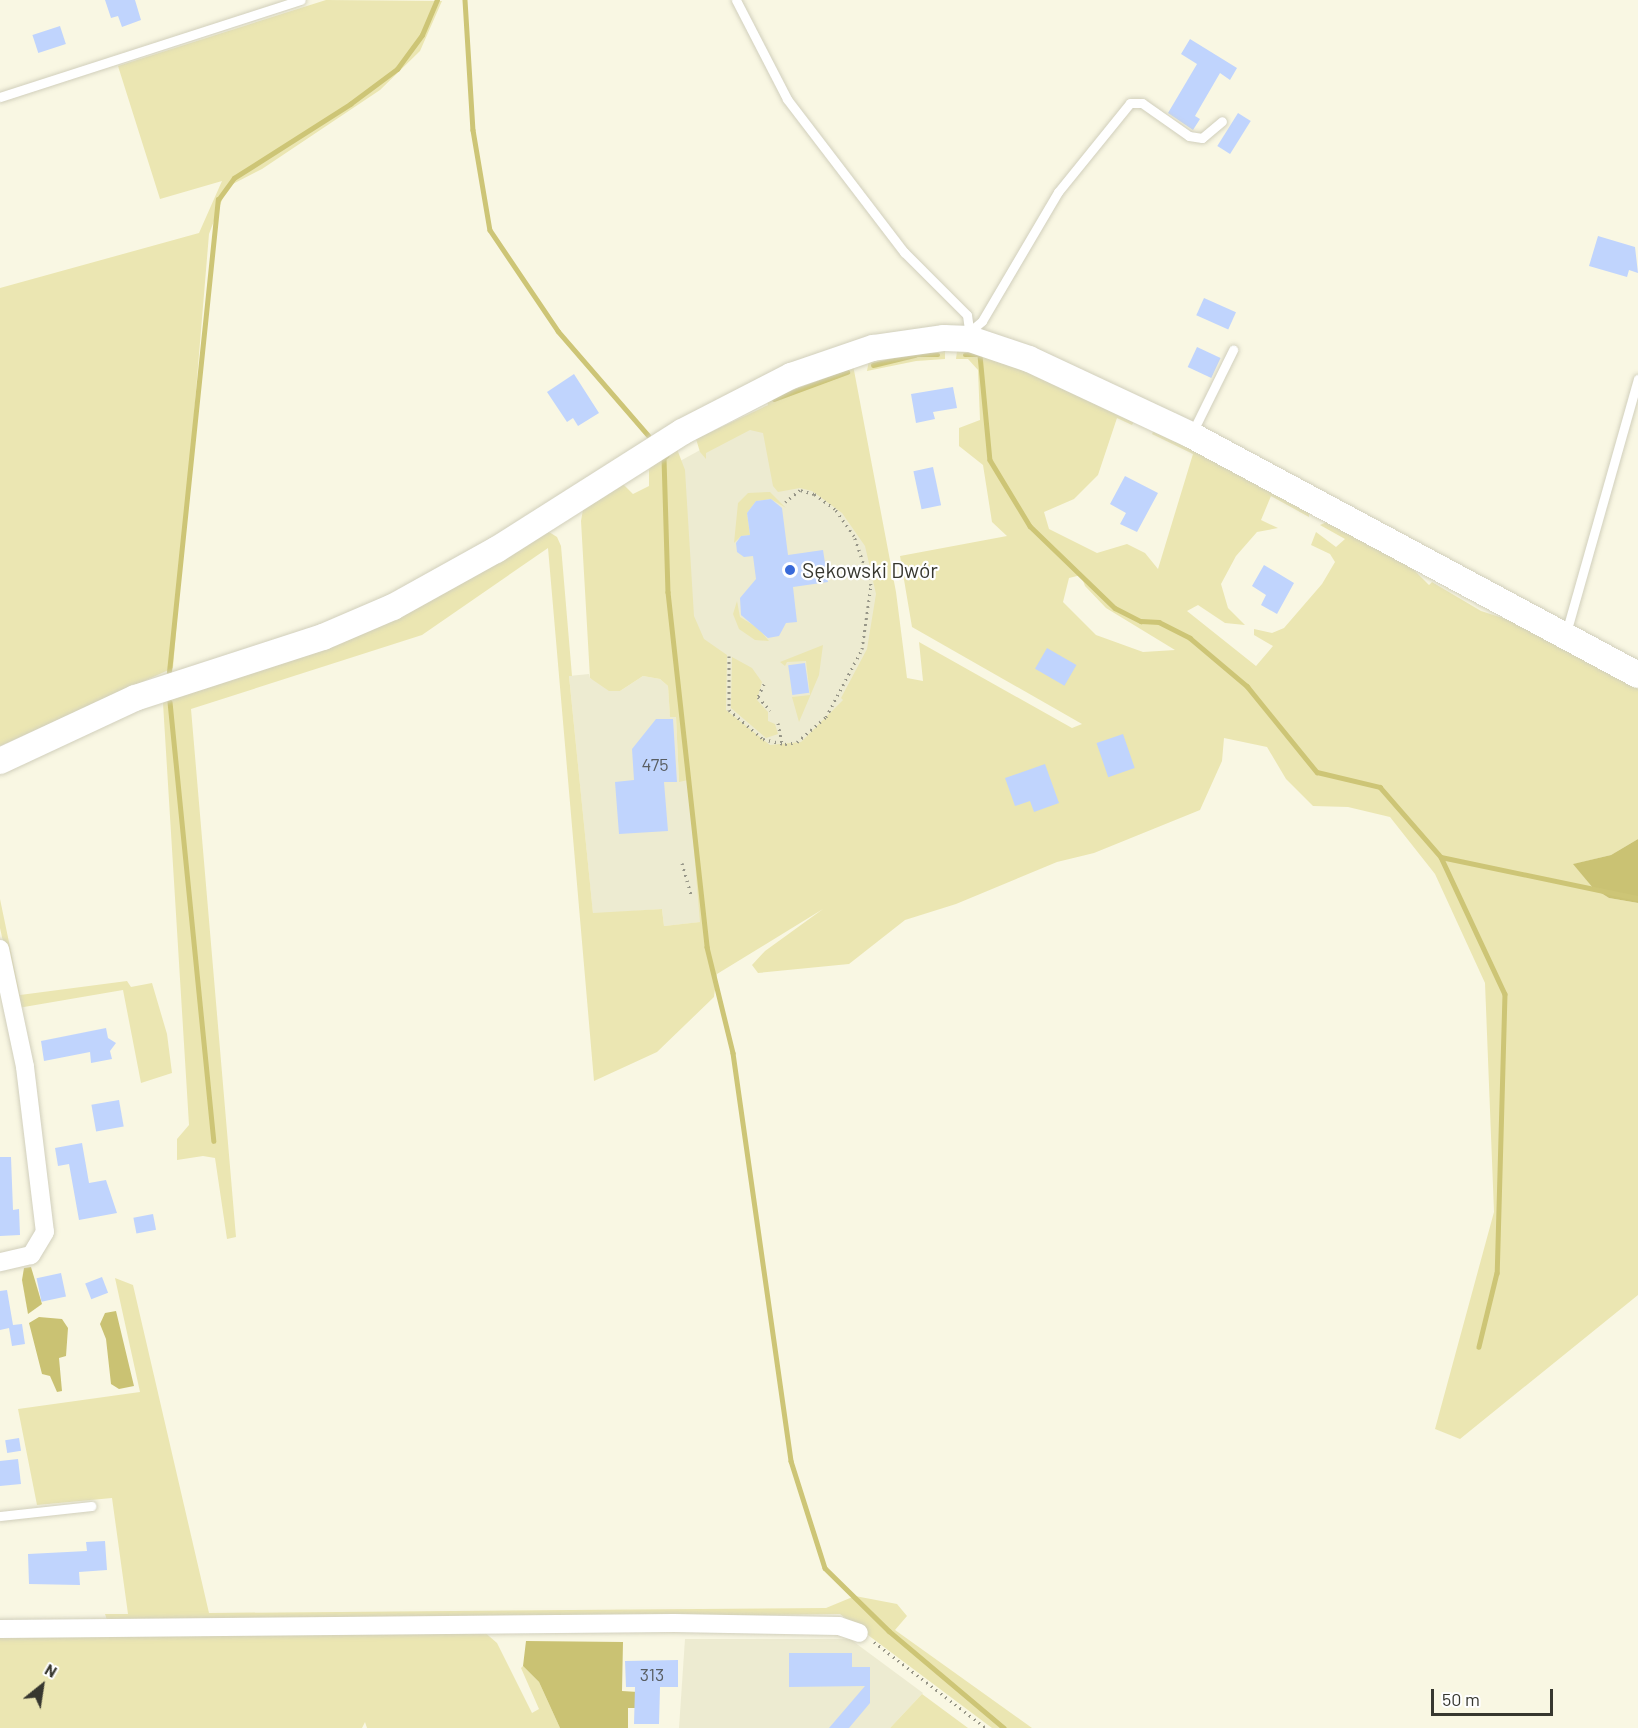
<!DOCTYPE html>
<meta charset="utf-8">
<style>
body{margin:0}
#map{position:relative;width:1638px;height:1728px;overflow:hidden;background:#f9f7e3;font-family:Barlow,sans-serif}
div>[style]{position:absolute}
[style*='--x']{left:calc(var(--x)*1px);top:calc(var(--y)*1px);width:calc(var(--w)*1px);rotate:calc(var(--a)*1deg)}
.built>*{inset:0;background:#edebd1}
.green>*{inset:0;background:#ebe6b2}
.forest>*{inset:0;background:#cac273}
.stream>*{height:4.5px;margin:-2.25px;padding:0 2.25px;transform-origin:2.25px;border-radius:2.25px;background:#cdc576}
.building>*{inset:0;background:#c0d4fd;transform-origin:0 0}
.path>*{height:3px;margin-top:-1.5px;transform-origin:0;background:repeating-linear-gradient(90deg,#979688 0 1.5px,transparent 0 6px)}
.roads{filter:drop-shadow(0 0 2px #d1cfbc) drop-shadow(0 0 2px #d1cfbc)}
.lane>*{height:9px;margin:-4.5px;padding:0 4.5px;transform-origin:4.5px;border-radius:4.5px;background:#fff}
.street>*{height:18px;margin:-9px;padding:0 9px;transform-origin:9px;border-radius:9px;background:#fff}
.secondary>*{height:26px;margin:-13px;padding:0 13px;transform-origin:13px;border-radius:13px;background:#fff}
.dots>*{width:16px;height:16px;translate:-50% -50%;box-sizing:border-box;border:3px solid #fff;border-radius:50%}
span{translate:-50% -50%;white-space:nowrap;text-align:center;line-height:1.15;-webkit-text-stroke:4.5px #fff;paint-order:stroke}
.number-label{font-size:18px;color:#595e62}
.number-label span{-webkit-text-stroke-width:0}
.poi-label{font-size:21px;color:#37372f}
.left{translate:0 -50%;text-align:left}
.north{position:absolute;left:12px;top:1656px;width:60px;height:60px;-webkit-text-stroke:4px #fff;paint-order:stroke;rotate:30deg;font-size:16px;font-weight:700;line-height:24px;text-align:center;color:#37372f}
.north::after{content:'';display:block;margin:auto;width:21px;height:27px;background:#37372f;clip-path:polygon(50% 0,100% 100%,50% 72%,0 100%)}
.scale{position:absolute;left:1431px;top:1689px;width:122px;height:27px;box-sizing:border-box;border:3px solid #37372f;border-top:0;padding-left:8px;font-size:18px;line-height:21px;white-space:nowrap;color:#37372f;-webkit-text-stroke:4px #fff;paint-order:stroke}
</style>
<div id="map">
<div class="built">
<div style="clip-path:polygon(762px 416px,870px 471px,882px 682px,717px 974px,671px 466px)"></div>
<div style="clip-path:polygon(589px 674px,590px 678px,620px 691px,643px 676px,660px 679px,668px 686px,670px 716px,676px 717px,679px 781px,688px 779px,701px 922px,664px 926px,662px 909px,593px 914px,569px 676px)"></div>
<div style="clip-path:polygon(685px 1639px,850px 1639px,923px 1693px,890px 1728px,679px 1728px)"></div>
</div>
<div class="green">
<div style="clip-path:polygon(326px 0,442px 1px,420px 51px,380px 90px,262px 169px,227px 187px,209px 234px,173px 668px,0 746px,0 288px,199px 233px,222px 181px,160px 199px,118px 66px)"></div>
<div style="clip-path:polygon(945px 349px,945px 359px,916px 361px,867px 371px,869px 360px)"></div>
<div style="clip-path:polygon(evenodd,976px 350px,1136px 418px,1132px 425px,1117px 418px,1098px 475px,1074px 499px,1044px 512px,1049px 529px,1097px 553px,1127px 544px,1145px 553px,1158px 569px,1193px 454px,1152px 434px,1155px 428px,1309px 511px,1309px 517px,1271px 496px,1261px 520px,1278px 528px,1257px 532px,1236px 556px,1221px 584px,1228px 608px,1245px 625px,1225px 623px,1198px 605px,1187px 611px,1256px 666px,1273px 646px,1254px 635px,1254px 629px,1272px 633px,1284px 628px,1322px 584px,1335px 562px,1330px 554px,1311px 545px,1316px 532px,1336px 547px,1345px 539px,1320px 525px,1331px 520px,1405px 561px,1429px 585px,1432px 582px,1481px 611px,1512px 621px,1638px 684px,1638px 839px,1611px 855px,1574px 864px,1593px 888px,1609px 898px,1638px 903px,1638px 1295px,1460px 1439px,1435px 1429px,1494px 1212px,1485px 983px,1435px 874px,1390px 817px,1348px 807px,1313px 806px,1286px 779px,1267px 747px,1224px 738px,1222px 761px,1200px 810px,1094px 853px,1057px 862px,956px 904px,905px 920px,849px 964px,758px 973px,752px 965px,765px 951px,823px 909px,717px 974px,714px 997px,657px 1052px,594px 1081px,548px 548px,422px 635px,191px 709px,236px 1237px,227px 1239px,215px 1158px,203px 1156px,177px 1160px,177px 1139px,189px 1125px,163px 703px,541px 527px,557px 537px,561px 546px,572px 676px,569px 676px,593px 913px,662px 909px,664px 926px,700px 922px,688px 780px,679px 782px,676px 717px,670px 717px,668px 686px,660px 679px,643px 676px,620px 691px,609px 691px,590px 678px,581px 521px,584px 504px,621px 482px,633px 494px,649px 486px,649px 470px,654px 463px,677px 449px,685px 470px,694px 616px,704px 639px,727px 655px,726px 710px,770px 745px,801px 742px,843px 700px,841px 698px,867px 649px,876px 594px,865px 546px,842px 513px,812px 491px,800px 488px,778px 492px,773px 486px,763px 433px,750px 430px,706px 453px,706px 459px,700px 452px,696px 439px,768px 405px,766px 399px,853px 365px,896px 592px,907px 678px,923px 681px,919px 642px,1072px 728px,1082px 724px,912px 627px,900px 556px,1007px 536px,992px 522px,983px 465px,959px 446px,959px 428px,980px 420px,978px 370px,968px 359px,956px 359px,957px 351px,976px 350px,1081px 575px,1085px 586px,1106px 608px,1175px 650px,1143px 652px,1096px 635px,1063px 602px,1069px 578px,1081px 575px)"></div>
<div style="clip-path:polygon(770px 492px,786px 508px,771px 499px,756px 501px,747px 513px,750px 535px,741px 536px,734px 543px,738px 503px,748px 493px)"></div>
<div style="clip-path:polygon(737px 601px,740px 617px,758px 628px,769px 641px,755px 640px,739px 629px,733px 614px)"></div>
<div style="clip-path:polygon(823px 645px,819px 675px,799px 722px,792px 697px,810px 695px,806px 661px,787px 662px,785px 666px,780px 662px)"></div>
<div style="clip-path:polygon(732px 657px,752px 668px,762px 682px,757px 700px,768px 712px,768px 721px,775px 724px,778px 734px,766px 738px,731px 708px)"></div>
<div style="clip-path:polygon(0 899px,20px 995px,127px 981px,131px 987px,152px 983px,167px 1034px,172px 1073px,141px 1083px,123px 990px,18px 1008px,0 928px)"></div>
<div style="clip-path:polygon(115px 1278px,133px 1285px,209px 1613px,826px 1608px,855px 1596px,897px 1604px,907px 1616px,895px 1630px,1032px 1728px,992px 1728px,840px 1614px,108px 1623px,105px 1614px,128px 1614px,112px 1498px,37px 1505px,18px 1409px,140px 1392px)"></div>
<div style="clip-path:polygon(482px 1630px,497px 1643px,532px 1713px,539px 1709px,521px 1668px,523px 1666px,539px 1682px,560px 1728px,367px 1728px,365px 1722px,362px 1728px,0 1728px,0 1634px)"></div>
<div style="clip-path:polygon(922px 1694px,968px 1728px,890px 1728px)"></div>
</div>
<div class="forest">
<div style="clip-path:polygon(1638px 839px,1638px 903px,1609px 898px,1593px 888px,1573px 864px,1611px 855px)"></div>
<div style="clip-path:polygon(31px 1267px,42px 1304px,28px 1314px,22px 1280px,24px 1268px)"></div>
<div style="clip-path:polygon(116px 1311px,134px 1386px,119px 1389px,111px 1384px,106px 1339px,100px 1324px,105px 1313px)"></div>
<div style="clip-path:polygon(39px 1317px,62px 1319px,68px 1328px,66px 1356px,59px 1358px,62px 1391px,57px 1392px,50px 1376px,42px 1374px,29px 1323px)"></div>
<div style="clip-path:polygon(526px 1641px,623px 1642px,622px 1691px,638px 1692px,635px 1708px,628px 1708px,628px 1728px,560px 1728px,539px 1682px,523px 1666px)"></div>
</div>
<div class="stream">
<div style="--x:465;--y:0;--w:130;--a:86.5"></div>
<div style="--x:473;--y:130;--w:101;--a:80.4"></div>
<div style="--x:490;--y:230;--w:122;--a:56"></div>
<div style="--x:558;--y:331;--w:138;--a:49.1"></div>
<div style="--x:965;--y:355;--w:15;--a:0"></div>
<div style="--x:980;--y:355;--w:105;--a:84.6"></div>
<div style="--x:990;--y:460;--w:77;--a:58.8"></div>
<div style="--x:1030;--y:526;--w:118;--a:44"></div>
<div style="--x:1115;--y:608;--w:29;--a:27"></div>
<div style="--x:1141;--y:621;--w:18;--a:3"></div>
<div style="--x:1159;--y:622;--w:35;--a:27"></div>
<div style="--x:1190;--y:638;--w:75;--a:40.1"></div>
<div style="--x:1247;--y:686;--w:111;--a:50.9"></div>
<div style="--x:1317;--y:772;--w:65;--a:13.4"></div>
<div style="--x:1380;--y:787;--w:93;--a:48.9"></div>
<div style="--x:1441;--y:857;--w:201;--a:11.8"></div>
<div style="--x:873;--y:365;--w:43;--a:-13.4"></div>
<div style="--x:915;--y:355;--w:23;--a:0"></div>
<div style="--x:774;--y:399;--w:78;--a:-20.3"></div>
<div style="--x:667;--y:456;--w:4;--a:146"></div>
<div style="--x:664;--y:458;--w:134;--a:88.3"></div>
<div style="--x:668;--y:592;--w:357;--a:83.7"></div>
<div style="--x:707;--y:947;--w:109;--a:76.2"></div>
<div style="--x:733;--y:1053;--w:412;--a:81.9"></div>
<div style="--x:791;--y:1461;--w:112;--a:72.4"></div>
<div style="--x:825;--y:1568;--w:90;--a:44.5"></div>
<div style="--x:889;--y:1631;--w:150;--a:40.1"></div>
<div style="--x:169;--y:672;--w:475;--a:-84.1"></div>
<div style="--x:218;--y:200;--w:27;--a:-54"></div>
<div style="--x:234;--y:178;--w:138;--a:-32.5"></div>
<div style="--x:350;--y:104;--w:59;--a:-36.7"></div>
<div style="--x:397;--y:69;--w:42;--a:-53.7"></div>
<div style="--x:422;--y:35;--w:38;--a:-67"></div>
<div style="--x:170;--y:702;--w:441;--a:84.3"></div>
<div style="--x:1441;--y:857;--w:151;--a:65"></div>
<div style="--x:1505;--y:994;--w:279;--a:91.6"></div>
<div style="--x:1497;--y:1273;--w:76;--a:103.7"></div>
</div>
<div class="building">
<div style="clip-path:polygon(105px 0,135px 0,141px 20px,122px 27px,118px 16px,111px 18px)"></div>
<div style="left:60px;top:26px;width:19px;height:29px;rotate:72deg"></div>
<div style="clip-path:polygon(1190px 39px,1237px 68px,1230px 80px,1220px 73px,1195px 116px,1200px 119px,1193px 130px,1168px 113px,1197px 64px,1181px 54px)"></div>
<div style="left:1238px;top:113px;width:15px;height:39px;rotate:32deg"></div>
<div style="clip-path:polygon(1598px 236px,1635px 247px,1638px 273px,1629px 270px,1627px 277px,1589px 266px)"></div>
<div style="left:1204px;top:298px;width:35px;height:19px;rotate:24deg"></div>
<div style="left:1197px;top:347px;width:26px;height:22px;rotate:25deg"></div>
<div style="clip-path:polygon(574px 374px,599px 413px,578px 426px,573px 418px,567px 422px,547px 392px)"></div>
<div style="clip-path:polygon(953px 387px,957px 408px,933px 412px,935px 419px,916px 423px,911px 394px)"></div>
<div style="left:933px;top:467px;width:39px;height:20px;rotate:78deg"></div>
<div style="clip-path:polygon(1125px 476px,1158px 493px,1137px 532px,1120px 524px,1126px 513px,1110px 504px)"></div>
<div style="clip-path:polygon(771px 499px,782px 508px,788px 555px,823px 550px,828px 582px,793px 587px,797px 622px,786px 623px,779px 636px,768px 638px,741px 615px,740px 598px,756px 579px,753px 556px,744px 557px,737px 552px,736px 543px,741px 536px,750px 535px,747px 513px,756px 501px)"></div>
<div style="clip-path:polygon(1264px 565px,1294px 583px,1277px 614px,1261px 605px,1266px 595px,1252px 586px)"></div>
<div style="left:1047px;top:648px;width:34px;height:24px;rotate:30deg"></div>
<div style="left:805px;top:663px;width:30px;height:17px;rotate:82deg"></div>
<div style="clip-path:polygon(656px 719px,673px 719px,677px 782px,664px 782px,668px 831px,619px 834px,615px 782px,634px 780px,632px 749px)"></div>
<div style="left:1123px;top:734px;width:36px;height:28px;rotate:71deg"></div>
<div style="clip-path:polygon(1045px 764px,1059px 803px,1034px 812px,1030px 801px,1015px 806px,1005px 778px)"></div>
<div style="clip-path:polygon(106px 1028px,108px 1038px,116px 1043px,110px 1051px,112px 1059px,91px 1063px,90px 1052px,44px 1061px,41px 1041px)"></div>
<div style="left:119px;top:1100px;width:27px;height:28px;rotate:80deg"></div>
<div style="clip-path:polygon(82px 1143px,89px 1183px,106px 1180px,117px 1213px,79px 1220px,69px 1164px,58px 1166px,55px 1148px)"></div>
<div style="clip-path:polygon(0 1157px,11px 1157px,13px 1210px,19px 1209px,20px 1235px,0 1236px)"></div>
<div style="left:153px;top:1214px;width:16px;height:20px;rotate:79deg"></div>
<div style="left:61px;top:1273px;width:24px;height:25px;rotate:78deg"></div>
<div style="left:102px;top:1277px;width:17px;height:18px;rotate:69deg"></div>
<div style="clip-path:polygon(7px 1290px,13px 1325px,22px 1324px,25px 1344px,12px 1346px,9px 1328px,0 1330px,0 1291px)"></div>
<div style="left:19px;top:1438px;width:13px;height:14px;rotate:81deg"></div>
<div style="clip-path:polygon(18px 1459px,21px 1484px,0 1486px,0 1461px)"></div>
<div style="clip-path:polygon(105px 1541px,107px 1570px,79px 1572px,80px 1585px,29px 1584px,28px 1554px,87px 1551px,86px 1542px)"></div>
<div style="clip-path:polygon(789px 1653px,852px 1653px,852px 1667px,870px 1667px,870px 1703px,849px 1728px,829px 1728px,865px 1686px,789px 1687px)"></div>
<div style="clip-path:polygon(678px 1660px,678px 1687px,660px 1687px,659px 1724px,634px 1724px,635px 1687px,626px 1687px,625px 1661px)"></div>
</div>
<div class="path">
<div style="--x:729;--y:656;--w:54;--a:90"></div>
<div style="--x:729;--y:710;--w:45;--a:40.5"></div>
<div style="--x:763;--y:739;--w:23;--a:13"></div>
<div style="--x:785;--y:744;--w:12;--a:-9"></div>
<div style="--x:797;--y:742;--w:38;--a:-41"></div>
<div style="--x:826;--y:717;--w:77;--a:-62.1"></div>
<div style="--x:862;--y:649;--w:65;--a:-82"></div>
<div style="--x:871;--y:585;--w:52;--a:-109.1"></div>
<div style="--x:854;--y:536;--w:33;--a:-125"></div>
<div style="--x:835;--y:509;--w:26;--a:-144"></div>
<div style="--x:814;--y:494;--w:15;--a:-164"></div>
<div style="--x:800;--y:490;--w:19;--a:141"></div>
<div style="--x:764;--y:684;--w:14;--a:115"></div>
<div style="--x:758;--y:697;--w:18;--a:47"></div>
<div style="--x:778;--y:723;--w:21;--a:79"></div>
<div style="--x:682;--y:863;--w:32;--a:74"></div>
<div style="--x:874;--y:1642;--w:141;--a:37.5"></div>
</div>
<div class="roads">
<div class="lane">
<div style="--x:736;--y:0;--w:111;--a:62.7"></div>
<div style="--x:787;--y:99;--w:193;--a:52.6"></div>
<div style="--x:904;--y:252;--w:89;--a:45"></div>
<div style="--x:967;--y:315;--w:21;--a:82"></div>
<div style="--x:0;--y:97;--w:316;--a:-17.9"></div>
<div style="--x:969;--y:332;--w:17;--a:-40"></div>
<div style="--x:982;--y:321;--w:150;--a:-59.5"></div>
<div style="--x:1058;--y:192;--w:114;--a:-51"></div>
<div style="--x:1130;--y:103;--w:12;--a:0"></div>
<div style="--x:1142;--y:103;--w:57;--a:35.1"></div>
<div style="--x:1189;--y:136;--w:13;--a:9"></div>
<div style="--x:1202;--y:138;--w:26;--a:-40"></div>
<div style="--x:1192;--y:433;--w:93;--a:-63.7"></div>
<div style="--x:1566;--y:633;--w:264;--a:-74.2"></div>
<div style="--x:0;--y:1516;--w:92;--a:-6.3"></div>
</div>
<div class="street">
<div style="--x:0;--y:949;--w:121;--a:78"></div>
<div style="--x:25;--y:1067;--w:166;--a:83.1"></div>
<div style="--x:45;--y:1232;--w:27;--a:121"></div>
<div style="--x:31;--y:1255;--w:32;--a:167"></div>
<div style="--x:0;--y:1629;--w:674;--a:-0.51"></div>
<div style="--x:674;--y:1623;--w:165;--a:1"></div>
<div style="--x:839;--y:1626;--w:21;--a:19"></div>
</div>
<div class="secondary">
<div style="--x:0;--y:761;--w:149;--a:-25"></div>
<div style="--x:135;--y:698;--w:198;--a:-18"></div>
<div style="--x:323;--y:637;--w:76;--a:-23.2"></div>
<div style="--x:393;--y:607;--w:118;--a:-29"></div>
<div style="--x:496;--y:550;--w:220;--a:-32.4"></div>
<div style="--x:682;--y:432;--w:123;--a:-27.2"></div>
<div style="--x:791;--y:376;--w:87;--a:-18.9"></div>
<div style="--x:873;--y:348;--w:72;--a:-8"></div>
<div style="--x:944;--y:338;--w:26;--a:2"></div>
<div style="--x:970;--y:339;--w:62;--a:18.7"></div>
<div style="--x:1029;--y:359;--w:179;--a:25.1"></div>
<div style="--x:1191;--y:435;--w:507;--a:28.23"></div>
</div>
</div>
<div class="dots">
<div style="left:790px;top:570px;background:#3869d9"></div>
</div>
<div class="number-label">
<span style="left:655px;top:764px">475</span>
<span style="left:652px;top:1674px">313</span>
</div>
<div class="poi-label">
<span class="left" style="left:802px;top:570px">Sękowski Dwór</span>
</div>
<div class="north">N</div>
<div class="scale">50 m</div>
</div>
